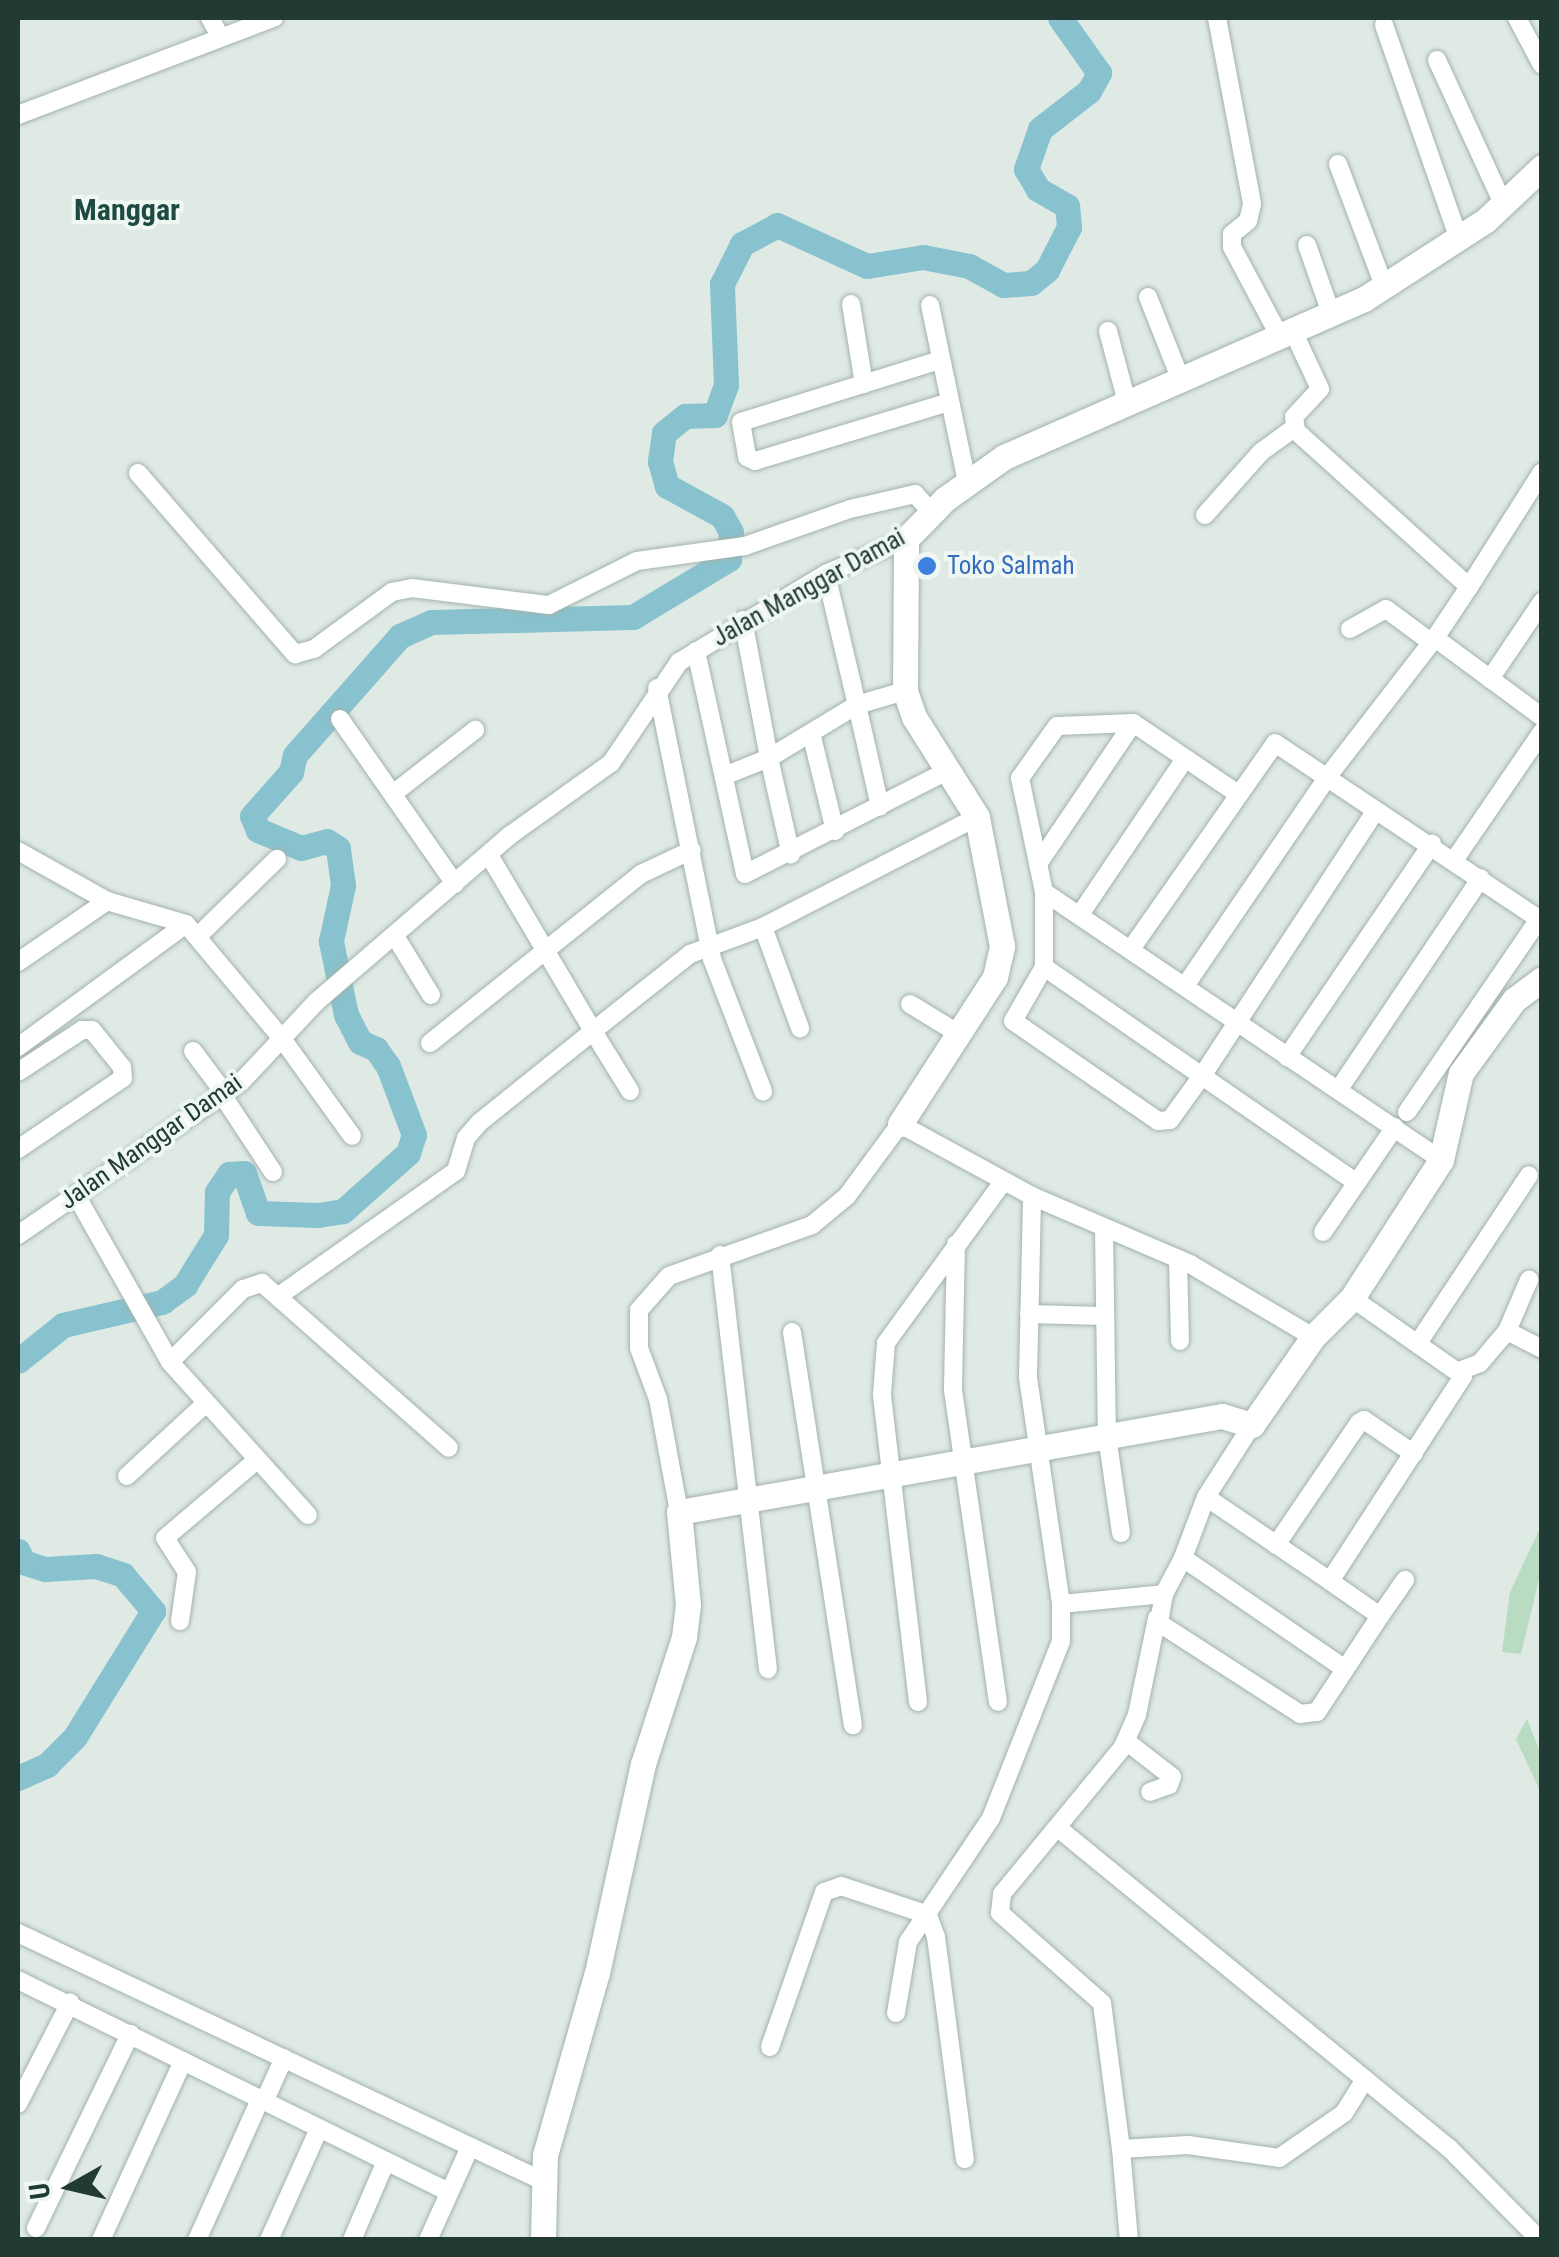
<!DOCTYPE html>
<style>
body{margin:0}
#map{position:relative;width:1559px;height:2257px;overflow:hidden;background:#dfeae5;font-family:"Roboto Condensed",sans-serif}
div>[style]{position:absolute}
[style*='--x']{left:calc(var(--x)*1px);top:calc(var(--y)*1px);width:calc(var(--w)*1px);rotate:calc(var(--a)*1deg)}
.green>*{inset:0;background:#b8dbc2}
.river>*{height:25px;margin:-12.5px;padding:0 12.5px;transform-origin:12.5px;border-radius:12.5px;background:#88c2ce}
.roads{filter:drop-shadow(0 0 2px #a2b2ac) drop-shadow(0 0 2px #a2b2ac)}
.street>*{height:18px;margin:-9px;padding:0 9px;transform-origin:9px;border-radius:9px;background:#fff}
.secondary>*{height:25px;margin:-12.5px;padding:0 12.5px;transform-origin:12.5px;border-radius:12.5px;background:#fff}
.dots>*{width:28px;height:28px;translate:-50% -50%;box-sizing:border-box;border:5px solid #eff7f3;border-radius:50%}
span{translate:-50% -50%;white-space:nowrap;text-align:center;line-height:1.15;-webkit-text-stroke:8px #eff7f3;paint-order:stroke}
.shop-label{font-size:25px;color:#366cbe}
.left{translate:0 -50%;text-align:left}
.street-label{font-size:25px;color:#213a33}
.quarter-label{font-size:30px;color:#1d4b41;font-weight:700}
.frame{position:absolute;inset:0;border:20px solid #213a33;pointer-events:none}
.north{position:absolute;left:20px;top:2137px;width:100px;height:100px;-webkit-text-stroke:8px #eff7f3;paint-order:stroke;rotate:262deg;font-size:28px;font-weight:700;line-height:40px;text-align:center;color:#213a33}
.north::after{content:'';display:block;margin:auto;width:35px;height:45px;background:#213a33;clip-path:polygon(50% 0,100% 100%,50% 72%,0 100%)}
</style>
<div id="map">
<div class="green">
<div style="clip-path:polygon(1541px 1526px,1541px 1571px,1521px 1654px,1502px 1652px,1510px 1592px)"></div>
<div style="clip-path:polygon(1527px 1719px,1541px 1754px,1541px 1793px,1516px 1739px)"></div>
</div>
<div class="river">
<div style="--x:18;--y:1361;--w:58;--a:-38.7"></div>
<div style="--x:63;--y:1325;--w:102;--a:-13.1"></div>
<div style="--x:162;--y:1302;--w:29;--a:-36"></div>
<div style="--x:185;--y:1285;--w:59;--a:-58.2"></div>
<div style="--x:216;--y:1235;--w:43;--a:-88.7"></div>
<div style="--x:217;--y:1192;--w:22;--a:-56"></div>
<div style="--x:229;--y:1174;--w:15;--a:-4"></div>
<div style="--x:244;--y:1173;--w:42;--a:70.7"></div>
<div style="--x:258;--y:1213;--w:60;--a:1.9"></div>
<div style="--x:318;--y:1215;--w:25;--a:-9"></div>
<div style="--x:343;--y:1211;--w:87;--a:-41.7"></div>
<div style="--x:408;--y:1153;--w:19;--a:-72"></div>
<div style="--x:414;--y:1135;--w:74;--a:-110.6"></div>
<div style="--x:388;--y:1066;--w:21;--a:-125"></div>
<div style="--x:376;--y:1049;--w:17;--a:-156"></div>
<div style="--x:360;--y:1042;--w:30;--a:-117"></div>
<div style="--x:346;--y:1015;--w:76;--a:-101.5"></div>
<div style="--x:331;--y:941;--w:57;--a:-77.9"></div>
<div style="--x:343;--y:885;--w:37;--a:-98"></div>
<div style="--x:338;--y:848;--w:13;--a:-148"></div>
<div style="--x:327;--y:841;--w:27;--a:165"></div>
<div style="--x:301;--y:848;--w:47;--a:-157.3"></div>
<div style="--x:258;--y:830;--w:15;--a:-113"></div>
<div style="--x:252;--y:816;--w:59;--a:-48.4"></div>
<div style="--x:291;--y:772;--w:17;--a:-77"></div>
<div style="--x:295;--y:755;--w:159;--a:-48.6"></div>
<div style="--x:400;--y:636;--w:34;--a:-24"></div>
<div style="--x:431;--y:622;--w:202;--a:-1.4"></div>
<div style="--x:633;--y:617;--w:112;--a:-31.1"></div>
<div style="--x:729;--y:559;--w:27;--a:-86"></div>
<div style="--x:731;--y:532;--w:18;--a:-119"></div>
<div style="--x:722;--y:516;--w:63;--a:-151.4"></div>
<div style="--x:667;--y:486;--w:26;--a:-106"></div>
<div style="--x:660;--y:461;--w:28;--a:-82"></div>
<div style="--x:664;--y:433;--w:27;--a:-39"></div>
<div style="--x:685;--y:416;--w:30;--a:-2"></div>
<div style="--x:715;--y:415;--w:32;--a:-70"></div>
<div style="--x:726;--y:385;--w:101;--a:-92.3"></div>
<div style="--x:722;--y:284;--w:45;--a:-63.4"></div>
<div style="--x:742;--y:244;--w:40;--a:-28"></div>
<div style="--x:777;--y:225;--w:99;--a:24.5"></div>
<div style="--x:867;--y:266;--w:57;--a:-9.1"></div>
<div style="--x:923;--y:257;--w:47;--a:11.1"></div>
<div style="--x:969;--y:266;--w:39;--a:29"></div>
<div style="--x:1003;--y:285;--w:28;--a:-4"></div>
<div style="--x:1031;--y:283;--w:21;--a:-39"></div>
<div style="--x:1047;--y:270;--w:48;--a:-62.9"></div>
<div style="--x:1069;--y:227;--w:21;--a:-95"></div>
<div style="--x:1067;--y:206;--w:34;--a:-150"></div>
<div style="--x:1038;--y:189;--w:23;--a:-121"></div>
<div style="--x:1026;--y:169;--w:42;--a:-70.7"></div>
<div style="--x:1040;--y:129;--w:62;--a:-37.8"></div>
<div style="--x:1089;--y:91;--w:21;--a:-61"></div>
<div style="--x:1099;--y:73;--w:67;--a:-125.3"></div>
<div style="--x:18;--y:1551;--w:12;--a:66"></div>
<div style="--x:23;--y:1562;--w:23;--a:18"></div>
<div style="--x:45;--y:1569;--w:51;--a:-3.4"></div>
<div style="--x:96;--y:1566;--w:28;--a:18"></div>
<div style="--x:123;--y:1575;--w:47;--a:50.2"></div>
<div style="--x:153;--y:1611;--w:148;--a:121.8"></div>
<div style="--x:75;--y:1737;--w:40;--a:135"></div>
<div style="--x:47;--y:1765;--w:32;--a:156"></div>
</div>
<div class="roads">
<div class="street">
<div style="--x:210;--y:18;--w:21;--a:61"></div>
<div style="--x:1217;--y:18;--w:189;--a:79.3"></div>
<div style="--x:1252;--y:204;--w:17;--a:103"></div>
<div style="--x:1248;--y:221;--w:21;--a:141"></div>
<div style="--x:1232;--y:234;--w:13;--a:90"></div>
<div style="--x:1232;--y:247;--w:102;--a:61.9"></div>
<div style="--x:1517;--y:18;--w:53;--a:62"></div>
<div style="--x:1384;--y:25;--w:227;--a:70.7"></div>
<div style="--x:1437;--y:60;--w:161;--a:65.3"></div>
<div style="--x:18;--y:115;--w:274;--a:-20.8"></div>
<div style="--x:1338;--y:164;--w:130;--a:69.3"></div>
<div style="--x:1307;--y:245;--w:75;--a:70.6"></div>
<div style="--x:1148;--y:297;--w:87;--a:68.4"></div>
<div style="--x:851;--y:304;--w:81;--a:80.8"></div>
<div style="--x:930;--y:305;--w:181;--a:78.2"></div>
<div style="--x:1108;--y:331;--w:78;--a:75.1"></div>
<div style="--x:1293;--y:331;--w:64;--a:65"></div>
<div style="--x:1320;--y:389;--w:38;--a:133"></div>
<div style="--x:1294;--y:417;--w:14;--a:82"></div>
<div style="--x:1296;--y:431;--w:233;--a:42"></div>
<div style="--x:1469;--y:587;--w:61;--a:123.7"></div>
<div style="--x:1435;--y:638;--w:133;--a:36.4"></div>
<div style="--x:940;--y:360;--w:208;--a:162.7"></div>
<div style="--x:741;--y:422;--w:36;--a:80"></div>
<div style="--x:747;--y:457;--w:9;--a:27"></div>
<div style="--x:755;--y:461;--w:203;--a:-16.9"></div>
<div style="--x:138;--y:473;--w:240;--a:49.1"></div>
<div style="--x:295;--y:654;--w:20;--a:-15"></div>
<div style="--x:314;--y:649;--w:97;--a:-36.2"></div>
<div style="--x:392;--y:592;--w:20;--a:-11"></div>
<div style="--x:412;--y:588;--w:138;--a:7.1"></div>
<div style="--x:549;--y:605;--w:98;--a:-26.6"></div>
<div style="--x:637;--y:561;--w:109;--a:-7.9"></div>
<div style="--x:745;--y:546;--w:111;--a:-19.4"></div>
<div style="--x:850;--y:509;--w:67;--a:-13"></div>
<div style="--x:915;--y:494;--w:24;--a:48"></div>
<div style="--x:1205;--y:515;--w:84;--a:-48.4"></div>
<div style="--x:1261;--y:452;--w:41;--a:-36"></div>
<div style="--x:826;--y:574;--w:135;--a:76.7"></div>
<div style="--x:857;--y:705;--w:50;--a:-16.3"></div>
<div style="--x:1469;--y:587;--w:136;--a:-57.6"></div>
<div style="--x:743;--y:620;--w:140;--a:79.3"></div>
<div style="--x:769;--y:758;--w:103;--a:-31.1"></div>
<div style="--x:857;--y:705;--w:104;--a:77.2"></div>
<div style="--x:1350;--y:629;--w:41;--a:-29.1"></div>
<div style="--x:1386;--y:609;--w:56;--a:36.3"></div>
<div style="--x:696;--y:651;--w:228;--a:77.6"></div>
<div style="--x:745;--y:874;--w:229;--a:-27"></div>
<div style="--x:1490;--y:679;--w:93;--a:-56"></div>
<div style="--x:657;--y:688;--w:277;--a:78.5"></div>
<div style="--x:712;--y:959;--w:142;--a:68.9"></div>
<div style="--x:340;--y:719;--w:201;--a:55.1"></div>
<div style="--x:811;--y:733;--w:101;--a:76.2"></div>
<div style="--x:724;--y:776;--w:48;--a:-21.8"></div>
<div style="--x:769;--y:758;--w:99;--a:77.2"></div>
<div style="--x:394;--y:793;--w:103;--a:-37.9"></div>
<div style="--x:1238;--y:794;--w:127;--a:-145.9"></div>
<div style="--x:1133;--y:723;--w:76;--a:177.7"></div>
<div style="--x:1057;--y:726;--w:64;--a:125.4"></div>
<div style="--x:1020;--y:778;--w:116;--a:78.1"></div>
<div style="--x:1044;--y:892;--w:75;--a:90"></div>
<div style="--x:1044;--y:967;--w:62;--a:119.9"></div>
<div style="--x:1013;--y:1021;--w:176;--a:34.6"></div>
<div style="--x:1158;--y:1121;--w:12;--a:-5"></div>
<div style="--x:1170;--y:1120;--w:58;--a:-54.1"></div>
<div style="--x:1204;--y:1073;--w:312;--a:-56.8"></div>
<div style="--x:18;--y:851;--w:102;--a:29.3"></div>
<div style="--x:107;--y:901;--w:82;--a:16.2"></div>
<div style="--x:186;--y:924;--w:151;--a:50.1"></div>
<div style="--x:283;--y:1040;--w:118;--a:54.3"></div>
<div style="--x:1455;--y:859;--w:154;--a:-55.6"></div>
<div style="--x:1038;--y:864;--w:170;--a:-56"></div>
<div style="--x:1044;--y:892;--w:479;--a:34"></div>
<div style="--x:1081;--y:913;--w:186;--a:-56"></div>
<div style="--x:763;--y:927;--w:108;--a:69.9"></div>
<div style="--x:395;--y:936;--w:69;--a:58.6"></div>
<div style="--x:197;--y:937;--w:112;--a:-44.3"></div>
<div style="--x:1131;--y:949;--w:251;--a:-55"></div>
<div style="--x:1275;--y:743;--w:321;--a:33.7"></div>
<div style="--x:18;--y:962;--w:108;--a:-34.4"></div>
<div style="--x:1044;--y:967;--w:379;--a:34.6"></div>
<div style="--x:1185;--y:986;--w:255;--a:-55.7"></div>
<div style="--x:1329;--y:775;--w:173;--a:-52.3"></div>
<div style="--x:910;--y:1004;--w:57;--a:31.5"></div>
<div style="--x:430;--y:1043;--w:270;--a:-38.7"></div>
<div style="--x:641;--y:874;--w:56;--a:-25.2"></div>
<div style="--x:18;--y:1047;--w:208;--a:-36.2"></div>
<div style="--x:193;--y:1051;--w:54;--a:53.3"></div>
<div style="--x:1287;--y:1057;--w:258;--a:-55.8"></div>
<div style="--x:18;--y:1072;--w:77;--a:-33.3"></div>
<div style="--x:82;--y:1030;--w:10;--a:0"></div>
<div style="--x:92;--y:1030;--w:48;--a:51"></div>
<div style="--x:122;--y:1067;--w:11;--a:85"></div>
<div style="--x:123;--y:1078;--w:127;--a:145.9"></div>
<div style="--x:1339;--y:1089;--w:254;--a:-56.1"></div>
<div style="--x:630;--y:1091;--w:70;--a:-121.7"></div>
<div style="--x:593;--y:1031;--w:124;--a:-38.4"></div>
<div style="--x:690;--y:954;--w:78;--a:-20.3"></div>
<div style="--x:763;--y:927;--w:241;--a:-27.2"></div>
<div style="--x:223;--y:1096;--w:91;--a:56.7"></div>
<div style="--x:1407;--y:1112;--w:234;--a:-55.6"></div>
<div style="--x:76;--y:1195;--w:192;--a:60.6"></div>
<div style="--x:170;--y:1362;--w:206;--a:48"></div>
<div style="--x:1104;--y:1229;--w:207;--a:89.2"></div>
<div style="--x:1107;--y:1436;--w:98;--a:81.8"></div>
<div style="--x:1323;--y:1232;--w:127;--a:-55.6"></div>
<div style="--x:18;--y:1235;--w:270;--a:-34.5"></div>
<div style="--x:241;--y:1082;--w:110;--a:-46.8"></div>
<div style="--x:316;--y:1002;--w:255;--a:-40.7"></div>
<div style="--x:509;--y:836;--w:125;--a:-35.6"></div>
<div style="--x:611;--y:763;--w:122;--a:-56"></div>
<div style="--x:679;--y:662;--w:171;--a:-30.9"></div>
<div style="--x:826;--y:574;--w:87;--a:-23.6"></div>
<div style="--x:956;--y:1244;--w:146;--a:91.2"></div>
<div style="--x:953;--y:1390;--w:315;--a:81.8"></div>
<div style="--x:720;--y:1255;--w:417;--a:83.4"></div>
<div style="--x:1178;--y:1259;--w:82;--a:88.6"></div>
<div style="--x:280;--y:1295;--w:215;--a:-35.2"></div>
<div style="--x:456;--y:1171;--w:34;--a:-73"></div>
<div style="--x:466;--y:1138;--w:21;--a:-49"></div>
<div style="--x:480;--y:1122;--w:145;--a:-38.8"></div>
<div style="--x:593;--y:1031;--w:204;--a:-120.6"></div>
<div style="--x:1029;--y:1314;--w:74;--a:1.5"></div>
<div style="--x:1507;--y:1331;--w:39;--a:27"></div>
<div style="--x:792;--y:1332;--w:398;--a:81.2"></div>
<div style="--x:1418;--y:1343;--w:201;--a:-56.5"></div>
<div style="--x:170;--y:1362;--w:103;--a:-45"></div>
<div style="--x:243;--y:1289;--w:20;--a:-18"></div>
<div style="--x:262;--y:1283;--w:249;--a:41.4"></div>
<div style="--x:1462;--y:1370;--w:19;--a:-21"></div>
<div style="--x:1480;--y:1363;--w:42;--a:-49.8"></div>
<div style="--x:1507;--y:1331;--w:56;--a:-66.7"></div>
<div style="--x:1252;--y:1425;--w:85;--a:122.6"></div>
<div style="--x:1206;--y:1497;--w:65;--a:110.7"></div>
<div style="--x:1183;--y:1558;--w:196;--a:34.4"></div>
<div style="--x:127;--y:1476;--w:106;--a:-42.7"></div>
<div style="--x:1206;--y:1497;--w:150;--a:34.1"></div>
<div style="--x:679;--y:1512;--w:115;--a:-100.5"></div>
<div style="--x:658;--y:1399;--w:54;--a:-110.4"></div>
<div style="--x:639;--y:1348;--w:38;--a:-90"></div>
<div style="--x:639;--y:1310;--w:45;--a:-48.6"></div>
<div style="--x:669;--y:1276;--w:152;--a:-19.6"></div>
<div style="--x:812;--y:1225;--w:45;--a:-39.6"></div>
<div style="--x:847;--y:1196;--w:89;--a:-53.6"></div>
<div style="--x:900;--y:1124;--w:150;--a:28.6"></div>
<div style="--x:1032;--y:1196;--w:172;--a:23.3"></div>
<div style="--x:1190;--y:1264;--w:143;--a:30.7"></div>
<div style="--x:1276;--y:1545;--w:148;--a:-55.8"></div>
<div style="--x:1359;--y:1423;--w:6;--a:-31"></div>
<div style="--x:1364;--y:1420;--w:60;--a:34.2"></div>
<div style="--x:1183;--y:1558;--w:41;--a:117.8"></div>
<div style="--x:1164;--y:1594;--w:29;--a:100"></div>
<div style="--x:1159;--y:1623;--w:168;--a:32.8"></div>
<div style="--x:1300;--y:1714;--w:17;--a:-7"></div>
<div style="--x:1317;--y:1712;--w:115;--a:-56.7"></div>
<div style="--x:1380;--y:1616;--w:61;--a:-145"></div>
<div style="--x:1330;--y:1581;--w:244;--a:-57"></div>
<div style="--x:1463;--y:1376;--w:136;--a:-144.9"></div>
<div style="--x:1061;--y:1604;--w:103;--a:-5.5"></div>
<div style="--x:1380;--y:1616;--w:44;--a:-55.2"></div>
<div style="--x:1157;--y:1618;--w:99;--a:101.7"></div>
<div style="--x:1137;--y:1715;--w:35;--a:114"></div>
<div style="--x:1123;--y:1747;--w:190;--a:129.5"></div>
<div style="--x:1002;--y:1894;--w:19;--a:96"></div>
<div style="--x:1000;--y:1913;--w:136;--a:41.4"></div>
<div style="--x:1102;--y:2003;--w:147;--a:82.6"></div>
<div style="--x:1121;--y:2149;--w:67;--a:-3.4"></div>
<div style="--x:1188;--y:2145;--w:92;--a:8.1"></div>
<div style="--x:1279;--y:2158;--w:79;--a:-34.7"></div>
<div style="--x:1344;--y:2113;--w:40;--a:-58"></div>
<div style="--x:180;--y:1621;--w:49;--a:-81.9"></div>
<div style="--x:187;--y:1572;--w:40;--a:-122.9"></div>
<div style="--x:165;--y:1538;--w:121;--a:-40.3"></div>
<div style="--x:918;--y:1702;--w:310;--a:-96.7"></div>
<div style="--x:882;--y:1394;--w:51;--a:-85.5"></div>
<div style="--x:886;--y:1343;--w:199;--a:-54"></div>
<div style="--x:1126;--y:1741;--w:58;--a:38"></div>
<div style="--x:1172;--y:1777;--w:9;--a:111"></div>
<div style="--x:1169;--y:1785;--w:20;--a:160"></div>
<div style="--x:1058;--y:1828;--w:507;--a:39.31"></div>
<div style="--x:1450;--y:2149;--w:128;--a:45.3"></div>
<div style="--x:928;--y:1915;--w:23;--a:70"></div>
<div style="--x:936;--y:1937;--w:224;--a:82.6"></div>
<div style="--x:18;--y:1933;--w:581;--a:25.29"></div>
<div style="--x:18;--y:1980;--w:480;--a:26.2"></div>
<div style="--x:896;--y:2013;--w:72;--a:-80.4"></div>
<div style="--x:908;--y:1942;--w:149;--a:-56.2"></div>
<div style="--x:991;--y:1818;--w:190;--a:-68.4"></div>
<div style="--x:1061;--y:1641;--w:37;--a:-90"></div>
<div style="--x:1061;--y:1604;--w:229;--a:-98.3"></div>
<div style="--x:1028;--y:1377;--w:181;--a:-88.7"></div>
<div style="--x:770;--y:2047;--w:164;--a:-70.8"></div>
<div style="--x:824;--y:1892;--w:18;--a:-19"></div>
<div style="--x:841;--y:1886;--w:92;--a:18.4"></div>
<div style="--x:264;--y:2102;--w:48;--a:-65.6"></div>
<div style="--x:18;--y:2104;--w:114;--a:-62.8"></div>
<div style="--x:1121;--y:2149;--w:91;--a:85"></div>
<div style="--x:36;--y:2228;--w:216;--a:-64.1"></div>
<div style="--x:101;--y:2240;--w:197;--a:-65.4"></div>
<div style="--x:197;--y:2240;--w:154;--a:-65.8"></div>
<div style="--x:269;--y:2240;--w:122;--a:-65.8"></div>
<div style="--x:352;--y:2240;--w:86;--a:-66.7"></div>
<div style="--x:428;--y:2240;--w:102;--a:-65.7"></div>
</div>
<div class="secondary">
<div style="--x:900;--y:1124;--w:175;--a:-57.1"></div>
<div style="--x:995;--y:977;--w:32;--a:-77"></div>
<div style="--x:1002;--y:946;--w:131;--a:-101"></div>
<div style="--x:977;--y:817;--w:118;--a:-122.2"></div>
<div style="--x:914;--y:717;--w:28;--a:-109"></div>
<div style="--x:905;--y:691;--w:152;--a:-89.6"></div>
<div style="--x:906;--y:539;--w:56;--a:-45.7"></div>
<div style="--x:945;--y:499;--w:72;--a:-35.4"></div>
<div style="--x:1004;--y:457;--w:393;--a:-23.7"></div>
<div style="--x:1364;--y:299;--w:145;--a:-32.9"></div>
<div style="--x:1486;--y:220;--w:77;--a:-43.4"></div>
<div style="--x:543;--y:2240;--w:85;--a:-88.7"></div>
<div style="--x:545;--y:2155;--w:189;--a:-74.1"></div>
<div style="--x:597;--y:1973;--w:214;--a:-77.6"></div>
<div style="--x:643;--y:1764;--w:133;--a:-72.1"></div>
<div style="--x:684;--y:1637;--w:32;--a:-83"></div>
<div style="--x:688;--y:1605;--w:93;--a:-95.5"></div>
<div style="--x:679;--y:1512;--w:551;--a:-10.03"></div>
<div style="--x:1222;--y:1416;--w:31;--a:17"></div>
<div style="--x:1252;--y:1425;--w:107;--a:-55.3"></div>
<div style="--x:1313;--y:1337;--w:55;--a:-45"></div>
<div style="--x:1352;--y:1298;--w:164;--a:-57.2"></div>
<div style="--x:1441;--y:1160;--w:89;--a:-77.1"></div>
<div style="--x:1461;--y:1073;--w:90;--a:-54"></div>
<div style="--x:1514;--y:1000;--w:35;--a:-37"></div>
</div>
</div>
<div class="dots">
<div style="left:927px;top:566px;background:#3f7fe0"></div>
</div>
<div class="shop-label">
<span class="left" style="left:947px;top:566px">Toko Salmah</span>
</div>
<div class="street-label">
<span style="left:809px;top:588px;rotate:-29deg">Jalan Manggar Damai</span>
<span style="left:151px;top:1142px;rotate:-35deg">Jalan Manggar Damai</span>
</div>
<div class="quarter-label">
<span style="left:127px;top:210px">Manggar</span>
</div>
<div class="frame"></div>
<div class="north">U</div>
</div>
